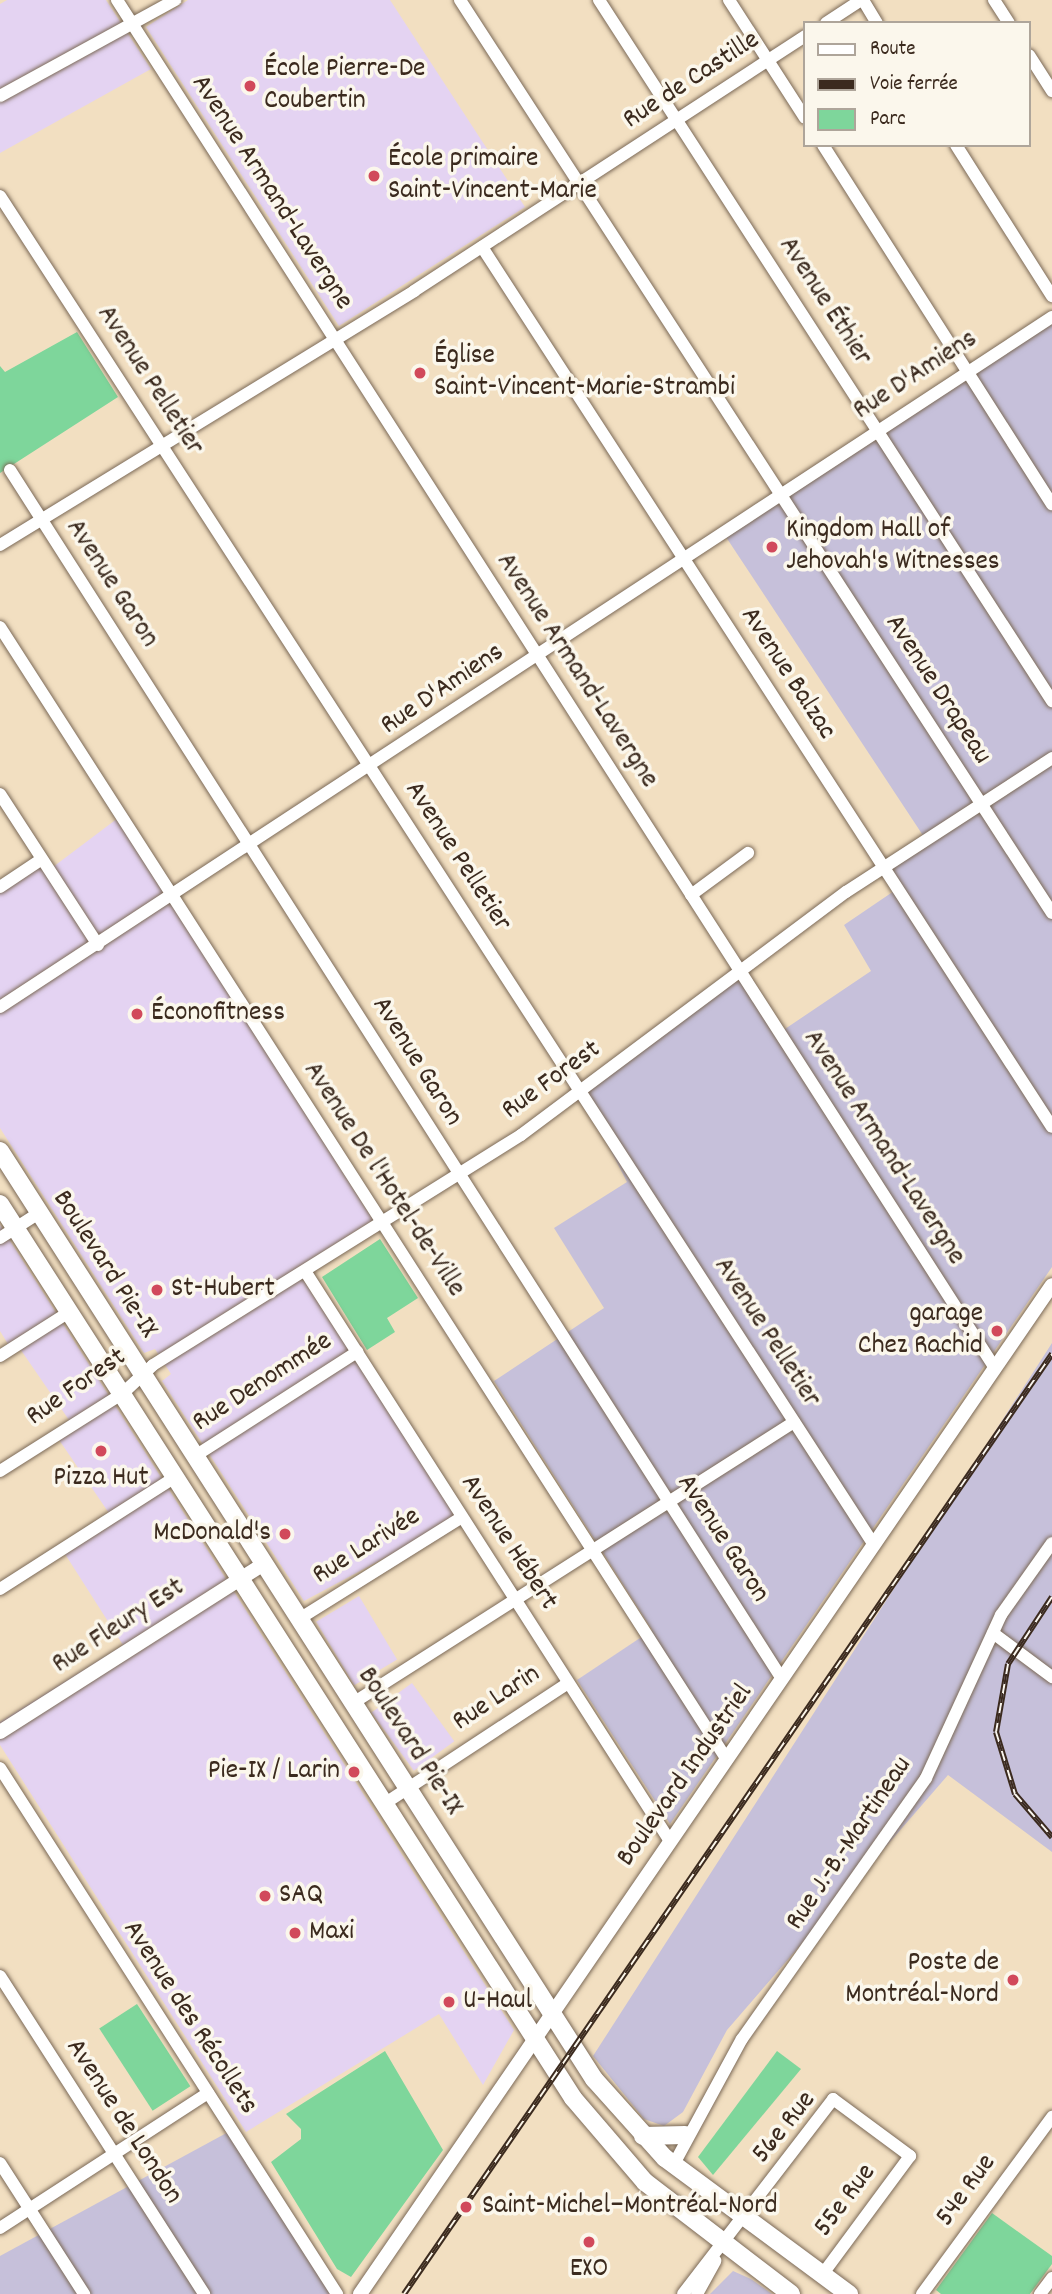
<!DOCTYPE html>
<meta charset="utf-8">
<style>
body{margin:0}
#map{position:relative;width:1052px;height:2294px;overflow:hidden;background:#f2dfc1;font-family:Dekko,sans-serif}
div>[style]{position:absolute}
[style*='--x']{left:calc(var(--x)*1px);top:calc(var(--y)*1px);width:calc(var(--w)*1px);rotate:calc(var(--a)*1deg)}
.built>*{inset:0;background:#e4d3f2;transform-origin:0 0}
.industrial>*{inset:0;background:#c6c0da}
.green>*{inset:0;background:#7ed69b;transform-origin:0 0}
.roads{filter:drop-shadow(0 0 2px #7b6957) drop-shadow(0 0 2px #7b6957)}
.minor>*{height:12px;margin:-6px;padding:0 6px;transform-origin:6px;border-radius:6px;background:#fff}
.tertiary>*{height:14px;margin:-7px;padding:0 7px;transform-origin:7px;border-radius:7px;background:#fff}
.primary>*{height:18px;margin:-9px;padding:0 9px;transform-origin:9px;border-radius:9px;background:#fff}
.rail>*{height:6px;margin-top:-3px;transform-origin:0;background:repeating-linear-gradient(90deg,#fbf7ec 0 10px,#3b2a1e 0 20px);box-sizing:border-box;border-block:2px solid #3b2a1e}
.dots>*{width:19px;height:19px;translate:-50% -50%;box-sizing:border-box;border:4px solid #fbf7ec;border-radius:50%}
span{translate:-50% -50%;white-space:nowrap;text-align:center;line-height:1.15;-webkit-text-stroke:7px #fbf7ec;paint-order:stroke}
.poi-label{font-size:28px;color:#3b2a1e}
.left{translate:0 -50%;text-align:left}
.right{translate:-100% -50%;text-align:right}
.street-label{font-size:28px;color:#3b2a1e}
.legend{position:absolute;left:803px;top:21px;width:228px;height:126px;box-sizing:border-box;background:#fbf7ec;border:2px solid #aea59a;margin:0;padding:9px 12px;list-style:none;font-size:21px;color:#3b2a1e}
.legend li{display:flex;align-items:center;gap:14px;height:35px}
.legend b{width:35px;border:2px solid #aea59a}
</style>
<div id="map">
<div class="built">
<div style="clip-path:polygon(7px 0,106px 0,151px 69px,0 153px,0 4px)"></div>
<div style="clip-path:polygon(188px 0,390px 0,525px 207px,339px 326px,146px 27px)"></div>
<div style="clip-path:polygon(118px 818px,373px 1220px,296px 1269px,459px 1518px,304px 1601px,162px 1381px,171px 1374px,155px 1349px,144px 1353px,0 1128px,0 887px,42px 859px,49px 870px)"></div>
<div style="clip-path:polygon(0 1225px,514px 2030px,483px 2085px,439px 2014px,246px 2132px,0 1745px,0 1722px,123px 1645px,65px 1554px,113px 1519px,53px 1431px,69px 1420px,14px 1340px,8px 1344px,0 1331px)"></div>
<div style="left:359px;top:1596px;width:74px;height:50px;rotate:59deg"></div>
<div style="left:412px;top:1683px;width:72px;height:50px;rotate:54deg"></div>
</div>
<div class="industrial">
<div style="clip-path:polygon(1052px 317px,1052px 1267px,670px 1824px,577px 1680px,652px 1630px,494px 1381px,604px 1308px,554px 1228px,627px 1182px,580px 1091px,740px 973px,779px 1033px,871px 971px,844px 925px,897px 889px,883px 868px,926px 840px,722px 531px)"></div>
<div style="clip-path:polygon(1052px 1343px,1052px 1852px,948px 1775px,727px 2030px,683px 2112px,664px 2126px,644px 2119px,593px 2056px)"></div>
<div style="clip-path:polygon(232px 2130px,337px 2294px,0 2294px,0 2256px)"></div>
<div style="clip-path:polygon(733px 2271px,751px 2279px,772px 2294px,710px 2294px)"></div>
</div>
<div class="green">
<div style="clip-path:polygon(77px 332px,118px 397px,0 473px,0 366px,5px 372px)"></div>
<div style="clip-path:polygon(380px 1239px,418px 1298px,387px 1318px,395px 1332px,367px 1350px,322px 1277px)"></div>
<div style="left:137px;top:2004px;width:98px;height:45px;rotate:57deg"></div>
<div style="clip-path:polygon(385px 2051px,443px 2150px,351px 2277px,337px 2269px,271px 2162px,301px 2139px,301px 2129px,286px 2114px)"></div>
<div style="clip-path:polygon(777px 2051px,801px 2069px,713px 2175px,698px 2157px)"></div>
<div style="clip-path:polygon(992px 2213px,1052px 2256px,1052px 2264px,1030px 2294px,941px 2294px,936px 2290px)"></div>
</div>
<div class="roads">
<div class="minor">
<div style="--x:117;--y:0;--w:1626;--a:57.31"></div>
<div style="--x:460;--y:0;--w:1088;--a:57.04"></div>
<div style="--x:599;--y:0;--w:835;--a:57.13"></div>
<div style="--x:729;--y:0;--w:140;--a:57.2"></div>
<div style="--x:863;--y:0;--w:27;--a:59"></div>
<div style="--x:994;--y:0;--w:27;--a:57"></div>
<div style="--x:826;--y:23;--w:42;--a:-33.3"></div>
<div style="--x:1029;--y:55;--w:43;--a:57.4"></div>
<div style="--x:0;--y:96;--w:200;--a:-28.7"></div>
<div style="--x:823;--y:145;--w:426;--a:57.5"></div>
<div style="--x:956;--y:145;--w:179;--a:57.6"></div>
<div style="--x:0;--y:196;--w:1607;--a:57.06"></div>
<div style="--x:482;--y:247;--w:1048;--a:57.07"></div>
<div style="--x:10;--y:470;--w:1434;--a:57.44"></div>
<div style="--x:0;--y:545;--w:486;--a:-31.5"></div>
<div style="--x:414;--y:291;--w:467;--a:-33.1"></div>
<div style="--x:0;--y:627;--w:1346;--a:57.31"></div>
<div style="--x:0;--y:794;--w:180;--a:57"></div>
<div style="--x:0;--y:887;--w:50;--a:-33.7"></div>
<div style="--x:691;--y:895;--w:71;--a:-36.4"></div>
<div style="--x:0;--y:1007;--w:1258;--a:-33.26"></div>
<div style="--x:0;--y:1238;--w:46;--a:-32.7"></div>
<div style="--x:305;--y:1271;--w:677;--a:57.37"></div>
<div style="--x:0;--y:1356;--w:82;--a:-32.5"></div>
<div style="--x:195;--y:1456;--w:193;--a:-32.7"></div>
<div style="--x:0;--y:1471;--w:144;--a:-32.3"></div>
<div style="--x:122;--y:1394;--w:42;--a:-43.1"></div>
<div style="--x:153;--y:1365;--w:434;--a:-32"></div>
<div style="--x:521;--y:1135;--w:406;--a:-36.8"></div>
<div style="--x:846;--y:892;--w:246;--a:-33"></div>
<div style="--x:0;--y:1589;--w:208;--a:-32.6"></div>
<div style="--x:299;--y:1619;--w:192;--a:-32"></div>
<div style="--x:993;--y:1633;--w:74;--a:36.7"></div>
<div style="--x:353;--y:1703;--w:523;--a:-32.5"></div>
<div style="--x:0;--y:1768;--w:625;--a:57.35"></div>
<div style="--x:384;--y:1804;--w:220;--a:-33.3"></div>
<div style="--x:0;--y:1976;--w:378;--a:57.3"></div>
<div style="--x:0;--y:2163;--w:156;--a:57.3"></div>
<div style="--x:674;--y:2164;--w:142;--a:-61.5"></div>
<div style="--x:742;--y:2039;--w:319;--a:-54.8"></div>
<div style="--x:926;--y:1778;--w:179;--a:-65.3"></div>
<div style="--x:1001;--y:1615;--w:88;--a:-54.7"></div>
<div style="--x:0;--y:2228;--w:248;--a:-33"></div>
<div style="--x:683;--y:2294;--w:246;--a:-52.4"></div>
<div style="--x:833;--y:2099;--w:96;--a:36.5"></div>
<div style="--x:910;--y:2156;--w:148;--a:126.5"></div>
<div style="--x:697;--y:2294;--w:38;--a:-61"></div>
<div style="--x:922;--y:2294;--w:220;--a:-53.7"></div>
<div style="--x:1040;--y:2294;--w:20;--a:-53"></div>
</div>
<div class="tertiary">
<div style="--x:0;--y:1732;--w:313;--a:-32.5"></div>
<div style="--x:360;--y:2294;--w:1223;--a:-55.56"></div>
</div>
<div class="primary">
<div style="--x:0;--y:1151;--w:1102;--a:57.38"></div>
<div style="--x:594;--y:2079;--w:106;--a:48.1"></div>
<div style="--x:665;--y:2158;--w:229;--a:36.5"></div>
<div style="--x:0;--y:1204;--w:1062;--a:57.34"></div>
<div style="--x:573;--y:2098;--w:111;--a:49.4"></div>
<div style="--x:645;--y:2182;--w:184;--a:37.5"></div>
<div style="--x:643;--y:2136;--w:42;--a:-1.4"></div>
</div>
</div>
<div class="rail">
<div style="--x:1052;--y:1597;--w:80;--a:123.3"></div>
<div style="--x:1008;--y:1664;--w:69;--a:100"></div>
<div style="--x:996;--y:1732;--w:65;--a:73"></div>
<div style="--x:1015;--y:1794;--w:57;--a:49.3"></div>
<div style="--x:404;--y:2294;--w:1142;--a:-55.42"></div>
</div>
<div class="dots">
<div style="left:250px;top:86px;background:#d1495b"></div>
<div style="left:374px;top:176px;background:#d1495b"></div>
<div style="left:420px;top:373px;background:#d1495b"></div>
<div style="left:772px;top:547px;background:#d1495b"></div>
<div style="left:137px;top:1014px;background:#d1495b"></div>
<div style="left:157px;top:1290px;background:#d1495b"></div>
<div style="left:997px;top:1331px;background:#d1495b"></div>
<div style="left:101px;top:1451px;background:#d1495b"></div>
<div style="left:285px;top:1534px;background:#d1495b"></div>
<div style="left:354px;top:1772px;background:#d1495b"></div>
<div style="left:265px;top:1896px;background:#d1495b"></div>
<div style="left:295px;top:1933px;background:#d1495b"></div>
<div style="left:1013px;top:1980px;background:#d1495b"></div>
<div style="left:449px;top:2002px;background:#d1495b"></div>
<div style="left:466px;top:2207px;background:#d1495b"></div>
<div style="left:589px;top:2242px;background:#d1495b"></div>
</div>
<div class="poi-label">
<span class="left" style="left:264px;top:86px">École Pierre-De<br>Coubertin</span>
<span class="left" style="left:388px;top:176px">École primaire<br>Saint-Vincent-Marie</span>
<span class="left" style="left:434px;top:373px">Église<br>Saint-Vincent-Marie-Strambi</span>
<span class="left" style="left:786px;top:547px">Kingdom Hall of<br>Jehovah's Witnesses</span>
<span class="left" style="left:151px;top:1014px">Éconofitness</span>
<span class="left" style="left:171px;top:1290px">St-Hubert</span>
<span class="right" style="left:983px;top:1331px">garage<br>Chez Rachid</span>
<span style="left:101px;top:1479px">Pizza Hut</span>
<span class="right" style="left:271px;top:1534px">McDonald's</span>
<span class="right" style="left:340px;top:1772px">Pie-IX / Larin</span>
<span class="left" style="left:279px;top:1896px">SAQ</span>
<span class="left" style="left:309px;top:1933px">Maxi</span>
<span class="right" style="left:999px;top:1980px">Poste de<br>Montréal-Nord</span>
<span class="left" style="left:463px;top:2002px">U-Haul</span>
<span class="left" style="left:482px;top:2207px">Saint-Michel–Montréal-Nord</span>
<span style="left:589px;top:2270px">EXO</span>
</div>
<div class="street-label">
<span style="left:692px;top:81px;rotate:-33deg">Rue de Castille</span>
<span style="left:271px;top:193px;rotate:57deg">Avenue Armand-Lavergne</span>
<span style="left:824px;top:302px;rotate:57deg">Avenue Éthier</span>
<span style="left:916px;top:376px;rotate:-33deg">Rue D'Amiens</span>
<span style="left:149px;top:381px;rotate:57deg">Avenue Pelletier</span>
<span style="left:111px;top:584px;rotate:57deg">Avenue Garon</span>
<span style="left:576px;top:671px;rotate:57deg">Avenue Armand-Lavergne</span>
<span style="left:787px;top:674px;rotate:57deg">Avenue Balzac</span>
<span style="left:443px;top:690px;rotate:-34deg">Rue D'Amiens</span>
<span style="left:937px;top:690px;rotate:57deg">Avenue Drapeau</span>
<span style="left:457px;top:857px;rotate:57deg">Avenue Pelletier</span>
<span style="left:416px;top:1062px;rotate:58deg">Avenue Garon</span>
<span style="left:552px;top:1081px;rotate:-36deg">Rue Forest</span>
<span style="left:883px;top:1148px;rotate:57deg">Avenue Armand-Lavergne</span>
<span style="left:383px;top:1180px;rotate:57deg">Avenue De l'Hotel-de-Ville</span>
<span style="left:104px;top:1265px;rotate:57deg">Boulevard Pie-IX</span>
<span style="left:766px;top:1333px;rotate:57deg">Avenue Pelletier</span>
<span style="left:263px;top:1383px;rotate:-33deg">Rue Denommée</span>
<span style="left:77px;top:1388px;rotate:-35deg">Rue Forest</span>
<span style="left:722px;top:1539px;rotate:57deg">Avenue Garon</span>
<span style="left:508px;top:1543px;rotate:57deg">Avenue Hébert</span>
<span style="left:367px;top:1547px;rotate:-32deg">Rue Larivée</span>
<span style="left:119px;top:1627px;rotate:-33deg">Rue Fleury Est</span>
<span style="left:497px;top:1699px;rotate:-33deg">Rue Larin</span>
<span style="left:409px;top:1742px;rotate:57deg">Boulevard Pie-IX</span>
<span style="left:686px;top:1776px;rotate:-55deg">Boulevard Industriel</span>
<span style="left:850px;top:1844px;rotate:-56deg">Rue J.-B.-Martineau</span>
<span style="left:189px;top:2018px;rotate:57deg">Avenue des Récollets</span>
<span style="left:123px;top:2122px;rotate:57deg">Avenue de London</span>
<span style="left:785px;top:2128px;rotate:-51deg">56e Rue</span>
<span style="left:967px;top:2191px;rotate:-54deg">54e Rue</span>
<span style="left:846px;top:2201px;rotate:-53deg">55e Rue</span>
</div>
<ul class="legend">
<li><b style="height:9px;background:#fff"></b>Route</li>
<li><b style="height:9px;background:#3b2a1e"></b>Voie ferrée</li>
<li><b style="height:19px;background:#7ed69b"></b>Parc</li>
</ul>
</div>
